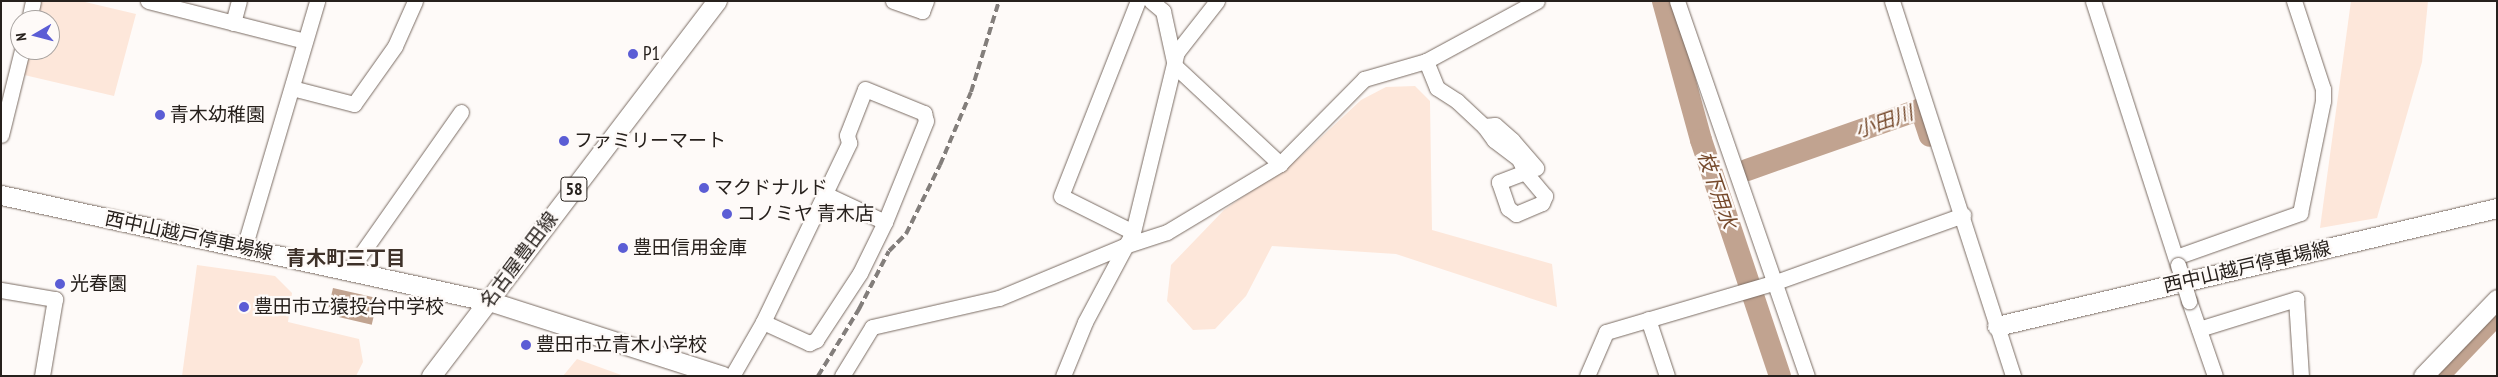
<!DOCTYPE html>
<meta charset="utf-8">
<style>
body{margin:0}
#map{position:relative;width:2498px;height:377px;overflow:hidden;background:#fefaf8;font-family:"PT Sans Narrow","Noto Sans JP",sans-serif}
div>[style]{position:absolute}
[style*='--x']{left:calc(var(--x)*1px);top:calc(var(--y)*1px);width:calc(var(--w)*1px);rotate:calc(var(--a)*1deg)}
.green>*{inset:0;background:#fde7da}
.water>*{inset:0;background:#c1a390;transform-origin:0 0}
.river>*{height:22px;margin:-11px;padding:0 11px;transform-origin:11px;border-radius:11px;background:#c1a390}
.roads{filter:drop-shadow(0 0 1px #7a6c63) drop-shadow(0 0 1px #7a6c63)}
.minor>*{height:15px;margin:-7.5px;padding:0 7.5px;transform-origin:7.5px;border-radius:7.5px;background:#fff}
.major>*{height:19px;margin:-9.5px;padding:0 9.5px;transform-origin:9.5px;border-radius:9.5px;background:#fff}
.rail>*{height:4px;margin-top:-2px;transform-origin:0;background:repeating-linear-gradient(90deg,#837e7b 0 8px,transparent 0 12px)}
.bridges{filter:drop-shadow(0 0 1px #7a6c63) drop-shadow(0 0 1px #7a6c63)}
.minor-bridge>*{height:15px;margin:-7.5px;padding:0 7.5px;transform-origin:7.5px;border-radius:7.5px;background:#fff}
.dots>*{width:14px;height:14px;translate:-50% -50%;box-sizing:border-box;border:2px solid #fefaf8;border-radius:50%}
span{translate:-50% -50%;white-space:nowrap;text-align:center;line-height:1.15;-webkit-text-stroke:4.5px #fefaf8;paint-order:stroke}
.shield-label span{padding:1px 4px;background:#fefaf8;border:1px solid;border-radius:4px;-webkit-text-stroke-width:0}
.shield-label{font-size:18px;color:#27211d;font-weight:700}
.poi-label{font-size:19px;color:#27211d}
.left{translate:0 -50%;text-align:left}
.street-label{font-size:19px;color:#27211d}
.water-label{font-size:20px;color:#75492b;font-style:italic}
.neighbourhood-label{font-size:20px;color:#3e3129;font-weight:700}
.frame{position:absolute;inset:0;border:2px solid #27211d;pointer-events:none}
.north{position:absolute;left:10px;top:10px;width:50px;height:50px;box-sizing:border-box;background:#fefaf8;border:1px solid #a8a3a0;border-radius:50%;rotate:262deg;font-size:14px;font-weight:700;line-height:20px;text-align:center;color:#27211d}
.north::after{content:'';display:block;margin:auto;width:18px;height:22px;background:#5b5dd5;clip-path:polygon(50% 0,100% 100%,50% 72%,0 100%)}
</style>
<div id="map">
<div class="green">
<div style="clip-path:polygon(37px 1px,81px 1px,136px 14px,114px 96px,20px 74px,26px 50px,50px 50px,50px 20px,33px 20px)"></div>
<div style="clip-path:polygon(2351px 1px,2428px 1px,2422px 62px,2377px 218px,2320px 228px)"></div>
<div style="clip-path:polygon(1415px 86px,1430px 101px,1432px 230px,1552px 264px,1557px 307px,1396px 254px,1272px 246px,1246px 296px,1215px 329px,1193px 330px,1167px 301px,1171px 265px,1224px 210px,1301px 156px,1361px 100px,1386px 87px)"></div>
<div style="clip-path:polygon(197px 265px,275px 276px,292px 293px,288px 322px,359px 339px,363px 362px,356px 376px,182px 376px)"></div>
<div style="clip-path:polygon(577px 359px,624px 376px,563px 376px)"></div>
</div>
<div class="water">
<div style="left:333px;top:288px;width:46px;height:27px;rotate:13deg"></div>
</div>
<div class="river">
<div style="--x:1663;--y:1;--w:144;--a:74.7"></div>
<div style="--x:1701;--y:140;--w:249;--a:71.5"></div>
<div style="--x:1747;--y:170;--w:184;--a:-19.3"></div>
<div style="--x:1921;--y:109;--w:28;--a:72"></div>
<div style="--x:2438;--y:376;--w:86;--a:-46.4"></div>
</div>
<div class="roads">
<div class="minor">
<div style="--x:148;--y:1;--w:162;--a:14.3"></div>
<div style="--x:893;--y:1;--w:31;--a:19"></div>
<div style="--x:922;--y:11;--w:11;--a:-68"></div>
<div style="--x:1151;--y:1;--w:16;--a:40"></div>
<div style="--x:1163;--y:11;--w:56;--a:77.7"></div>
<div style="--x:1175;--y:66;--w:144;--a:43"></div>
<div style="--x:1677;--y:1;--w:397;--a:70.9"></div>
<div style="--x:1892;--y:1;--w:394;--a:72.1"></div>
<div style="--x:2093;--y:1;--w:277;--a:72.2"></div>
<div style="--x:29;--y:20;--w:19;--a:-78"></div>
<div style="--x:233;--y:23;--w:23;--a:-75"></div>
<div style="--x:1426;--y:61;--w:29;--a:68"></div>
<div style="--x:1437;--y:88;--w:24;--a:33"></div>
<div style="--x:1457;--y:101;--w:37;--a:43"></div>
<div style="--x:1484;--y:126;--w:17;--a:54"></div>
<div style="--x:1494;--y:140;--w:31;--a:37"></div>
<div style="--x:1519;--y:159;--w:14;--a:65"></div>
<div style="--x:1525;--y:172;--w:28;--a:159"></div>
<div style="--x:1499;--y:182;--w:28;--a:71"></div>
<div style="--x:1508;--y:208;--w:10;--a:37"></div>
<div style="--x:1516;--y:214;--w:28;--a:-23"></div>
<div style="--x:1542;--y:203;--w:8;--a:-67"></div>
<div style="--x:1545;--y:196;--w:31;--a:-130"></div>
<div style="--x:292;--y:88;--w:64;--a:14.5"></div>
<div style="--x:354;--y:104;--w:71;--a:-54.7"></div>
<div style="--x:395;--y:46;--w:49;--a:-66"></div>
<div style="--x:1484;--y:126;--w:11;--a:-5"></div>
<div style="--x:1495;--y:125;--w:23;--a:41"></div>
<div style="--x:1512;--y:140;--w:37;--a:49"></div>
<div style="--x:1;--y:135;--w:88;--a:-76.1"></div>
<div style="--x:1133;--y:232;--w:80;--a:-153.4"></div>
<div style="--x:1061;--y:196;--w:210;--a:-68.5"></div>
<div style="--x:244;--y:248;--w:258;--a:-73.5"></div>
<div style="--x:2176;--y:257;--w:132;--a:-19.5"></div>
<div style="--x:2300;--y:213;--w:114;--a:-78.4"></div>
<div style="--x:2323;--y:101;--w:12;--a:-90"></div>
<div style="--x:2323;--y:89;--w:93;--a:-108.2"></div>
<div style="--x:350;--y:270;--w:193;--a:-54.9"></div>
<div style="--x:1;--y:290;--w:55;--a:9.5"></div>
<div style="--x:55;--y:299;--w:78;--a:99.6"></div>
<div style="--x:2189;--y:301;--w:79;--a:70.9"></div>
<div style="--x:1648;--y:319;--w:60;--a:71.6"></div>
<div style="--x:763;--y:322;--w:51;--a:24.5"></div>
<div style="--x:809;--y:343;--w:8;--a:-23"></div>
<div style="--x:816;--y:340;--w:80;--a:-56.7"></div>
<div style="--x:860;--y:273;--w:57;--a:-63.9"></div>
<div style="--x:2199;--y:329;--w:102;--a:-17.2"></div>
<div style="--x:2296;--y:299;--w:77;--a:86.3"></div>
<div style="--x:732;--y:376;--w:62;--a:-60.1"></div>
<div style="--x:763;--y:322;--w:199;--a:-64.3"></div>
<div style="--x:849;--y:143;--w:8;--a:-104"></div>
<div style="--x:847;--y:135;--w:49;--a:-68.6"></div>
<div style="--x:865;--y:89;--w:64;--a:22.1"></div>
<div style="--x:924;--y:113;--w:8;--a:76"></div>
<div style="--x:926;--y:121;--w:109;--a:112.1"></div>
<div style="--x:885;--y:222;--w:66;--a:-155"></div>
<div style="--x:842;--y:376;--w:57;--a:-58.5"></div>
<div style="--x:872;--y:327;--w:130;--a:-12.9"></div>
<div style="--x:999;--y:298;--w:135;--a:-22.6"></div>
<div style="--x:1124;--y:246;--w:45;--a:-18"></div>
<div style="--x:1167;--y:232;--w:132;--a:-31"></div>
<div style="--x:1280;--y:164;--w:120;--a:-45.3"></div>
<div style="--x:1364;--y:79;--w:65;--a:-16.2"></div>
<div style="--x:1426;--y:61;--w:126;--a:-28.4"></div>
<div style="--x:1063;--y:376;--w:58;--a:-67.8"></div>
<div style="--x:1085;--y:322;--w:102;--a:-61.9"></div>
<div style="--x:1133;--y:232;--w:185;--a:-76.3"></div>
<div style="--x:1177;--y:52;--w:65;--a:-51.9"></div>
<div style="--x:1587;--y:376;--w:48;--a:-66.6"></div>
<div style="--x:1606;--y:332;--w:177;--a:-16.4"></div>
<div style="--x:1776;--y:282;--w:199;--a:-19.7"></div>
</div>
<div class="major">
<div style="--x:1;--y:195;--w:499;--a:12.3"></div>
<div style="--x:489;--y:301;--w:245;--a:17.8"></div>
<div style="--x:1997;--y:326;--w:514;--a:-13.28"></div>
<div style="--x:431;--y:376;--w:472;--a:-52.7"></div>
<div style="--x:2423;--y:376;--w:107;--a:-46.1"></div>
</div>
</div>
<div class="rail">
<div style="--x:818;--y:376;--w:79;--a:-58.5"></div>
<div style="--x:859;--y:309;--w:65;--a:-62.7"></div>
<div style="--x:889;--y:251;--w:24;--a:-45"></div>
<div style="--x:906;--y:234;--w:77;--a:-63.8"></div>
<div style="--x:940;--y:165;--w:79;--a:-67"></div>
<div style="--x:971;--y:92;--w:95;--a:-72.9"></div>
</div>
<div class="bridges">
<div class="minor-bridge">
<div style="--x:2178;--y:265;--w:38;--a:73"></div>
</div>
</div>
<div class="dots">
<div style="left:633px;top:54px;background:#5b5dd5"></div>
<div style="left:160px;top:115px;background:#5b5dd5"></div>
<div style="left:564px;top:141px;background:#5b5dd5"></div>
<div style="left:704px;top:188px;background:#5b5dd5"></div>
<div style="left:727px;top:214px;background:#5b5dd5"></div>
<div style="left:623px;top:248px;background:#5b5dd5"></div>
<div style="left:60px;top:284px;background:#5b5dd5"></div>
<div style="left:244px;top:307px;background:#5b5dd5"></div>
<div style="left:526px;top:345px;background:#5b5dd5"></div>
</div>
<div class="shield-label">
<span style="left:574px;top:189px">58</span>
</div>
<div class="poi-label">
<span class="left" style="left:643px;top:54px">P1</span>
<span class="left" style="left:170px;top:115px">青木幼稚園</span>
<span class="left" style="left:574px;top:141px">ファミリーマート</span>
<span class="left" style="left:714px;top:188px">マクドナルド</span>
<span class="left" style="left:737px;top:214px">コノミヤ 青木店</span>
<span class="left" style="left:633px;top:248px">豊田信用金庫</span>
<span class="left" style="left:70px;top:284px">光春園</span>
<span class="left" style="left:254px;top:307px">豊田市立猿投台中学校</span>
<span class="left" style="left:536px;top:345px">豊田市立青木小学校</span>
</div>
<div class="street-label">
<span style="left:189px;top:236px;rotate:12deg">西中山越戸停車場線</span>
<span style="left:519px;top:260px;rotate:-53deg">名古屋豊田線</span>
<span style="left:2247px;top:267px;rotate:-13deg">西中山越戸停車場線</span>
</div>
<div class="water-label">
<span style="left:1884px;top:122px;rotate:-19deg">小田川</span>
<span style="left:1717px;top:190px;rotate:71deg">枝下用水</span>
</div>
<div class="neighbourhood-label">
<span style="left:346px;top:258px">青木町三丁目</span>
</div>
<div class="frame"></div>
<div class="north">N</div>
</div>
